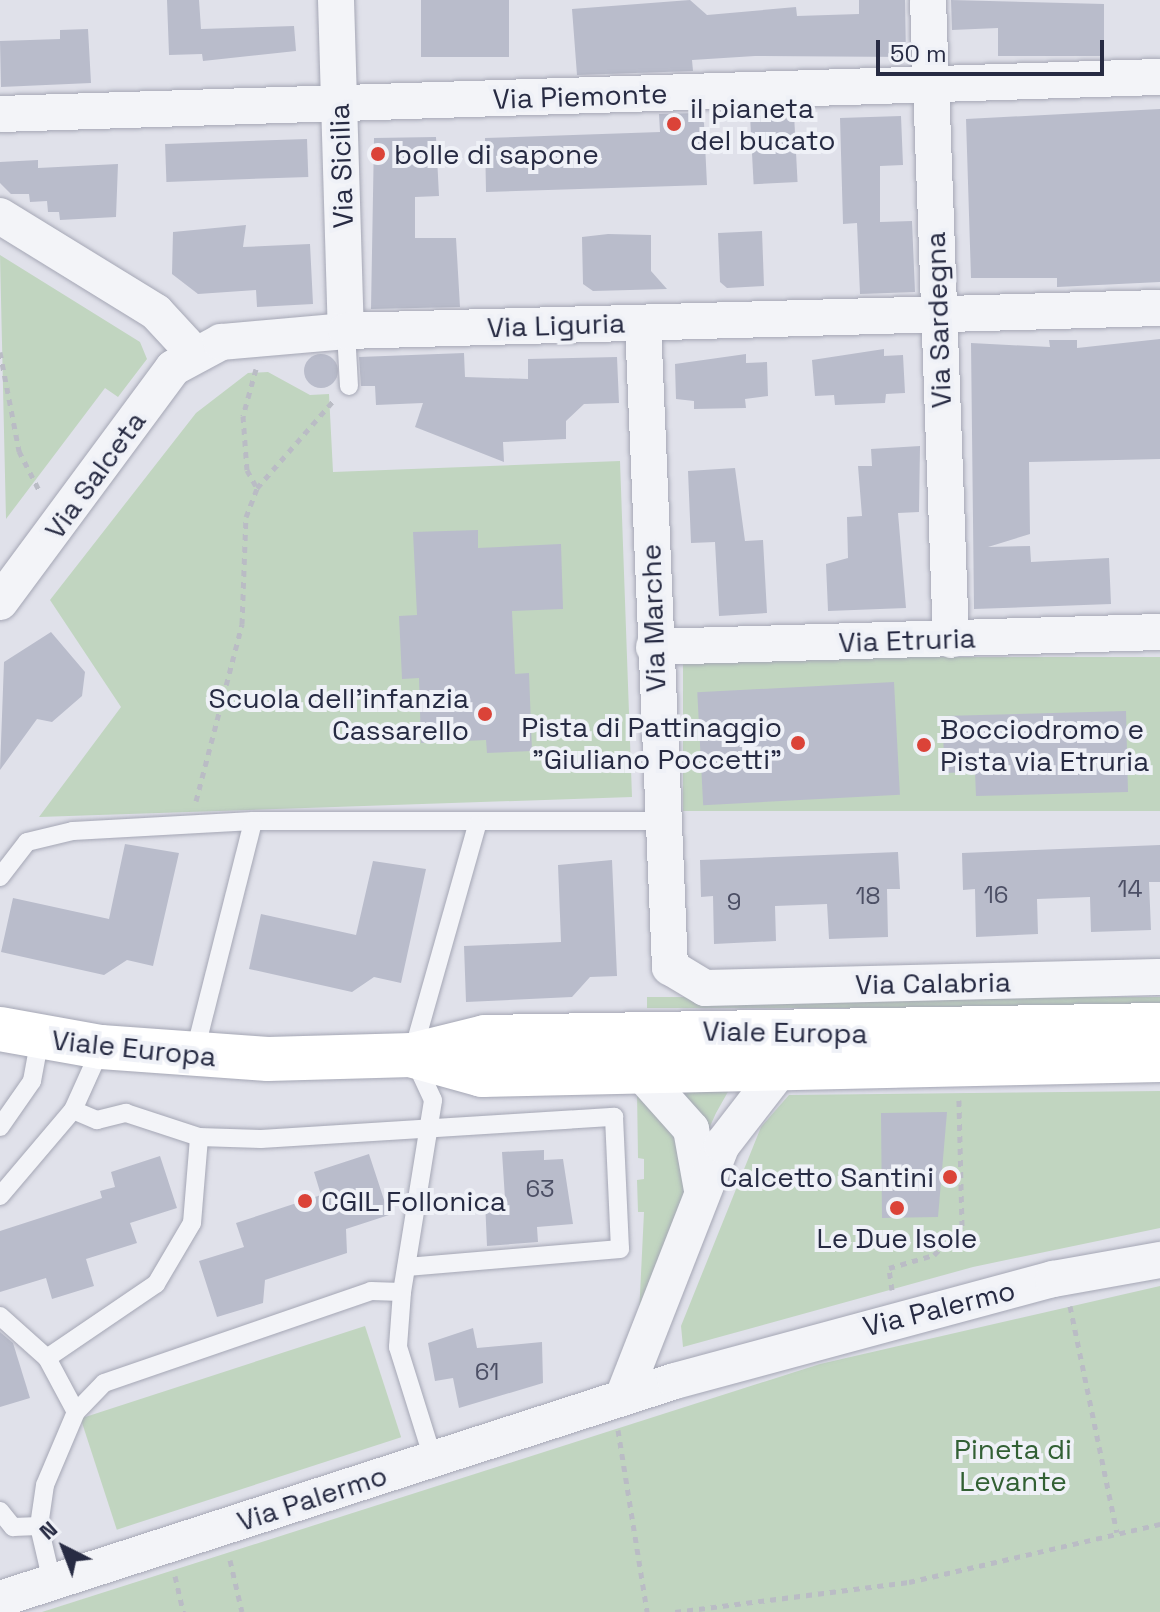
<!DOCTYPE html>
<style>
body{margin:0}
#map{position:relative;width:1160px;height:1612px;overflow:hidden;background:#e0e1ea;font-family:"Space Grotesk",sans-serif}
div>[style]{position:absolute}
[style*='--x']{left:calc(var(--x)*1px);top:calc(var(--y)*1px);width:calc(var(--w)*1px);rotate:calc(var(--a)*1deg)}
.green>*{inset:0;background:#c1d5c0;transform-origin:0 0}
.building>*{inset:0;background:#b9bccb;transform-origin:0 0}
.round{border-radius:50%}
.path>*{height:5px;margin-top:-2.5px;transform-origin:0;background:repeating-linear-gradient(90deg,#babcc5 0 6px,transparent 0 12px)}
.roads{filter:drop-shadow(0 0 2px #a5a7b5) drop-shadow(0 0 2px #a5a7b5)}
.service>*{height:18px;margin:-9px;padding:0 9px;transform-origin:9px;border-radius:9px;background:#f3f4f8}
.minor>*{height:36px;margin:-18px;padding:0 18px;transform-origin:18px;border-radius:18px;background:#f3f4f8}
.secondary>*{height:44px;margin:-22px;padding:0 22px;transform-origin:22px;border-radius:22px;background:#fff}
.dots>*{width:22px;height:22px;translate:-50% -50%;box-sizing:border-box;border:4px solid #eff1f7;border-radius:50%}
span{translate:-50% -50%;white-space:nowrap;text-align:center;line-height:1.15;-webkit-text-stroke:8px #eff1f7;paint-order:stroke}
.number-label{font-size:24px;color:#4c4f65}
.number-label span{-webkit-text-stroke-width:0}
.street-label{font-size:28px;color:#272b43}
.poi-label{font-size:28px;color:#272b43}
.left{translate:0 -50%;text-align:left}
.right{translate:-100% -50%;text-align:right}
.park-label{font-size:28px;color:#326034}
.north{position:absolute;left:24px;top:1508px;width:80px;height:80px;-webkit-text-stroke:6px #eff1f7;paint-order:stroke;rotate:318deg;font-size:22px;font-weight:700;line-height:32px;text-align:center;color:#272b43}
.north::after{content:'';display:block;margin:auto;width:28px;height:36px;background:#272b43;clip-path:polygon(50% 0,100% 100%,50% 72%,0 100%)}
.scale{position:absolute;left:876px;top:40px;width:228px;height:36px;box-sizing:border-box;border:4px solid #272b43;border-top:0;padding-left:10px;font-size:24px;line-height:28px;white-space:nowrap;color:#272b43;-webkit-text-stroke:6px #eff1f7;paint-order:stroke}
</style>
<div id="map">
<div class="green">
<div style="clip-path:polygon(0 255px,140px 342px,147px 359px,118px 397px,105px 388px,6px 519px)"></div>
<div style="clip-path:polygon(268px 372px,310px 395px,329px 394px,333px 472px,620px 461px,632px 797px,39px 817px,121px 707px,50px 600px,196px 413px,248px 373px)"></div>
<div style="left:1160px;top:657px;width:154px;height:477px;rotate:90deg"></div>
<div style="left:1160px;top:997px;width:11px;height:513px;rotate:90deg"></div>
<div style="clip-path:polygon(729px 1090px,716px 1113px,707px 1133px,682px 1092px)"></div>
<div style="clip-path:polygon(1160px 1091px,1160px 1228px,973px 1267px,683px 1347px,681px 1326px,761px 1127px,789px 1095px)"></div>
<div style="clip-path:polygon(637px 1092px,670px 1116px,687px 1187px,639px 1315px,644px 1212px,638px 1212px,637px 1180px,644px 1179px,644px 1159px,638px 1158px)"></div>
<div style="clip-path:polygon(1160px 1286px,1160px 1612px,42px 1612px,820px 1364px)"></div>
<div style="left:365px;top:1326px;width:117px;height:299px;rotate:72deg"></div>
</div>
<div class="building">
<div style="clip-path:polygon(167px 0,199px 0,201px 29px,294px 26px,296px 51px,203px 61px,202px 54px,169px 55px)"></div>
<div style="left:421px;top:0;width:88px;height:57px"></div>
<div style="clip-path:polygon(690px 0,707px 15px,796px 7px,797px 16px,859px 14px,859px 0,905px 0,906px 57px,755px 56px,692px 60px,693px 71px,577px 75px,572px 9px)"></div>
<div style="clip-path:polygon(951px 0,1104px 4px,1104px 56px,998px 56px,998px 28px,952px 30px)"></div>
<div style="clip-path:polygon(88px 29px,91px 83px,1px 87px,0 41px,60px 39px,60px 30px)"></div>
<div style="clip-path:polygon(1160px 109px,1160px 282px,1057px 287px,1057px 278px,971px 278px,966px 119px)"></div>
<div style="clip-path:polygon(697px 113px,704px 123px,707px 185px,486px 192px,485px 138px,660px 132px,659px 114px)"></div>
<div style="left:794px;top:114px;width:68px;height:44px;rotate:87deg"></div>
<div style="clip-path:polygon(901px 116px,903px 165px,880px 166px,880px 222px,912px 221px,915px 292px,860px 294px,857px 223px,843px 224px,840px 118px)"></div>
<div style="clip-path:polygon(436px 137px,439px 196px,415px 197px,415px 238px,456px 238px,460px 307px,371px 309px,374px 138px)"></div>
<div style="left:307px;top:139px;width:38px;height:142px;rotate:88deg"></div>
<div style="clip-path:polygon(38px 160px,38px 168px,118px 164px,116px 217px,60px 220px,59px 212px,48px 212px,47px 201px,30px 202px,29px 194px,11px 194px,0 183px,0 162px)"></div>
<div style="clip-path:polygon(246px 225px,243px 247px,310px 244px,313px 304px,257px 307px,256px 290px,198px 294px,172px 274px,173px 232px)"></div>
<div style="clip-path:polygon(762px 231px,764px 286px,727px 288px,720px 282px,718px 233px)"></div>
<div style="clip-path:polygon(608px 234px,651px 235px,651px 271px,667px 289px,593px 291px,583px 284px,582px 237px)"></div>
<div style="clip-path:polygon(1160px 339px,1160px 459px,1029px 462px,1030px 534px,988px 547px,1030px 546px,1031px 562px,1109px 558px,1111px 604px,974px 609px,971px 343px,1050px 347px,1049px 340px,1077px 340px,1077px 348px)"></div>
<div style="clip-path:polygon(884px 349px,884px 356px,903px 355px,905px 393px,886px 394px,885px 403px,835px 405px,834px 395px,815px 396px,812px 360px)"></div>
<div style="clip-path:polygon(464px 353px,465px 377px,528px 379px,528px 359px,617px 357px,619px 403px,584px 404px,566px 421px,566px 439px,503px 442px,504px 462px,415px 427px,423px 403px,376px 405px,375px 386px,361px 386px,359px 357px)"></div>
<div class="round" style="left:304px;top:354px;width:34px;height:34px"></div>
<div style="clip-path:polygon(746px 354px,746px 363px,767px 362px,768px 396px,745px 399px,746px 408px,694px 409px,694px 401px,676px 399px,675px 364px)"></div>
<div style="clip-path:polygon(920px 446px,919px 512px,898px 513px,906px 608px,828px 611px,826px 564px,848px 558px,847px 517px,862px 516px,858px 466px,872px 466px,871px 449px)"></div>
<div style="clip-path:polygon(735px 468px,745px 541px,763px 540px,767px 613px,719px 616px,715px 542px,691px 543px,688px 471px)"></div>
<div style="clip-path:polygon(478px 530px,478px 548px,561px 544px,563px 609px,512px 611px,515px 674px,529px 673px,532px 751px,487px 753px,486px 740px,421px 743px,419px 678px,402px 679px,399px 616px,417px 615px,413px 532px)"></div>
<div style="clip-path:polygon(51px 632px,85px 672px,82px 696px,52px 722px,37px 719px,0 770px,4px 662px)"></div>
<div style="left:894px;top:682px;width:113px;height:197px;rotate:87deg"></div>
<div style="clip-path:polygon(1126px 711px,1128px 792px,976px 796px,975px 772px,944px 773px,943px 716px)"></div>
<div style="clip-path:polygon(125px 844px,179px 853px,153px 966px,127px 960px,104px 975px,1px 952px,13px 898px,109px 919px)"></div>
<div style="clip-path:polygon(1160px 845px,1160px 882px,1149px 882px,1151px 930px,1091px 932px,1090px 897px,1037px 899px,1038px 934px,976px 937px,975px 889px,963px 890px,962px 853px)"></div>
<div style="clip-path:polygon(898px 852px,900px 889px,887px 889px,888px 937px,829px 939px,827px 904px,775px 906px,776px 941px,714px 944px,713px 896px,701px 897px,700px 860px)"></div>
<div style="clip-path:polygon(612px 860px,617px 976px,590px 977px,572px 997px,466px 1002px,464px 946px,561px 942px,558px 865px)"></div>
<div style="clip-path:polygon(373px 861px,426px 869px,401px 983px,374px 977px,352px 992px,249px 969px,261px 914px,356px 935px)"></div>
<div style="clip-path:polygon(947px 1112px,938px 1217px,882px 1218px,881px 1113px)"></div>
<div style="clip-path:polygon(544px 1150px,544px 1160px,563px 1159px,573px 1224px,537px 1227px,538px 1242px,487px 1246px,485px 1200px,505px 1199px,502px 1152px)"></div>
<div style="clip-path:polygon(369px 1154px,389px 1215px,346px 1229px,347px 1253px,265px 1280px,263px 1303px,217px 1317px,199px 1261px,244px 1247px,236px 1223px,321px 1195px,314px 1172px)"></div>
<div style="clip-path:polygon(160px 1156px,177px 1208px,130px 1223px,137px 1243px,86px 1259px,94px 1286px,52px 1299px,46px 1278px,0 1292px,0 1231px,102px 1198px,100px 1191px,115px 1187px,111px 1172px)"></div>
<div style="clip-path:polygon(473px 1328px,477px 1348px,542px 1342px,543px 1383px,459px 1408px,453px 1378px,435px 1381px,428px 1343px)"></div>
<div style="clip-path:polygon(0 1332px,13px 1343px,30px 1398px,0 1407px)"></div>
</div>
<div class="path">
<div style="--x:0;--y:352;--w:101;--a:79.1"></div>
<div style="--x:19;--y:451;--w:46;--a:62.9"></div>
<div style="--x:256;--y:369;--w:49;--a:105.5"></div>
<div style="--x:243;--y:416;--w:54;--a:85.8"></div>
<div style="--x:247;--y:470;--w:21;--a:61"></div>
<div style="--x:196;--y:801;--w:183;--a:-75.4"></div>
<div style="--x:242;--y:624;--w:107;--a:-87.9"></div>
<div style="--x:246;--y:517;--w:31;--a:-69"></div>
<div style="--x:257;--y:488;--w:117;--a:-48.8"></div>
<div style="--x:892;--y:1290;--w:22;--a:-98"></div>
<div style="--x:889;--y:1268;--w:47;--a:-16.1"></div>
<div style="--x:934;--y:1255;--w:40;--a:-46"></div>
<div style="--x:962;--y:1226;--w:126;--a:-91.4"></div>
<div style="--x:1070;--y:1306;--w:231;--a:78.3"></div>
<div style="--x:618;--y:1430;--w:184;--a:80.9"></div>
<div style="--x:230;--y:1560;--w:53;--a:77"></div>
<div style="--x:175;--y:1576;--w:37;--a:77"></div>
<div style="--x:675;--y:1612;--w:236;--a:-7.3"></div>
<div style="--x:909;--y:1582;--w:258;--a:-13"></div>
</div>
<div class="roads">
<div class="service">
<div style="--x:346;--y:331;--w:55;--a:86.9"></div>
<div style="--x:0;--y:877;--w:44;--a:-52.4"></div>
<div style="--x:27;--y:842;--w:47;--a:-13.4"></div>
<div style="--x:73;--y:831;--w:180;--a:-3.2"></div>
<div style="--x:253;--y:821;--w:408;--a:0"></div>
<div style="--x:194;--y:1055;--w:241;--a:-75.8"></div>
<div style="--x:73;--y:1110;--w:26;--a:23"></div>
<div style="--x:97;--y:1120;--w:30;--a:-14"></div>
<div style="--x:126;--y:1113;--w:77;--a:18.2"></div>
<div style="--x:199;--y:1137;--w:62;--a:1.8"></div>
<div style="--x:261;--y:1139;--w:354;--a:-3.6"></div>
<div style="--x:614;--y:1117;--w:132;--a:87.4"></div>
<div style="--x:620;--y:1249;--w:214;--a:175.2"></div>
<div style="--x:0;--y:1127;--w:56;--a:-55.2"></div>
<div style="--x:32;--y:1081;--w:44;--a:-79.5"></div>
<div style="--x:0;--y:1196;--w:113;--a:-49.7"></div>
<div style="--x:73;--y:1110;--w:68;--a:-65.7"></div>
<div style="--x:402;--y:1292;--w:55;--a:94.2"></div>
<div style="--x:398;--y:1347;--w:117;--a:72.6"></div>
<div style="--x:0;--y:1316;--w:63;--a:41.8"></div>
<div style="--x:47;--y:1358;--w:61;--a:61.8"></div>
<div style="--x:47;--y:1358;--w:132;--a:-34.2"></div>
<div style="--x:156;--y:1284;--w:71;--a:-59.5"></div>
<div style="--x:192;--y:1223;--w:86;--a:-85.3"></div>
<div style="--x:0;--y:1511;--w:21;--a:51"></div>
<div style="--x:13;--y:1527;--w:26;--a:-2"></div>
<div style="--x:52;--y:1582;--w:57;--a:-103.1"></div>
<div style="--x:39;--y:1526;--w:41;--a:-81.7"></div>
<div style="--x:45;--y:1485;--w:79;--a:-67"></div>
<div style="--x:76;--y:1412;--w:40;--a:-46"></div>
<div style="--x:104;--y:1383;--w:282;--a:-19"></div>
<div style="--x:371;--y:1291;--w:31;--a:2"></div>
<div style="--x:402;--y:1292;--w:194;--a:-80.8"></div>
<div style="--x:433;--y:1100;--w:50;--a:-115"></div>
<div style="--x:412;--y:1055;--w:239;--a:-74.2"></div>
</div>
<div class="minor">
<div style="--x:336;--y:0;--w:331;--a:88.3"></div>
<div style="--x:928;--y:0;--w:640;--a:87.94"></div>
<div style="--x:0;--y:114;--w:1161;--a:-1.83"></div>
<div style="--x:0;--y:216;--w:183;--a:31.6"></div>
<div style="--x:156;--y:312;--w:54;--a:47.2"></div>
<div style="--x:643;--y:323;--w:645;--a:87.6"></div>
<div style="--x:670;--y:967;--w:41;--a:31"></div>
<div style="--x:705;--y:988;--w:455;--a:-1.4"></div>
<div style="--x:0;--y:602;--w:291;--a:-53.5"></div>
<div style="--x:173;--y:368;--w:55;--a:-28.4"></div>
<div style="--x:221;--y:342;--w:125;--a:-5"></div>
<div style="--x:346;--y:331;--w:814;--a:-1.62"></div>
<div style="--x:654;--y:647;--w:506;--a:-1.7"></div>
<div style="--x:641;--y:1073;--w:75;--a:48.2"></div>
<div style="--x:691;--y:1129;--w:62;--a:79.8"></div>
<div style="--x:623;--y:1397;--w:271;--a:-68.6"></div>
<div style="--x:722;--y:1145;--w:111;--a:-52.3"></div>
<div style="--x:0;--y:1599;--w:709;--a:-17.9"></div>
<div style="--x:675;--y:1381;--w:392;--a:-15.1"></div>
<div style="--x:1053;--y:1279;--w:109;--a:-10.1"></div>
</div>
<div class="secondary">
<div style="--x:0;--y:1029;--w:103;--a:10.1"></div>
<div style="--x:101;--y:1047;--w:167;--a:4.1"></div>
<div style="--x:268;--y:1059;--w:144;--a:-1.6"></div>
<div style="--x:412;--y:1055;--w:75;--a:-13.9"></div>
<div style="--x:485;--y:1037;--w:675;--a:-1.02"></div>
<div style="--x:414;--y:1056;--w:71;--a:15.6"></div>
<div style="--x:482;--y:1075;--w:678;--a:-1.27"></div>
</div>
</div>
<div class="dots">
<div style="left:674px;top:124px;background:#db4338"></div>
<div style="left:378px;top:154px;background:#db4338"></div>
<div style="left:485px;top:714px;background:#db4338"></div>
<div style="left:798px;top:743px;background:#db4338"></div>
<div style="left:924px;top:745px;background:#db4338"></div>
<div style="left:950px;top:1177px;background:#db4338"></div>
<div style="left:305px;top:1201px;background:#db4338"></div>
<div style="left:897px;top:1208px;background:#db4338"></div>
</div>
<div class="number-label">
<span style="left:1130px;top:889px">14</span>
<span style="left:996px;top:895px">16</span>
<span style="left:868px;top:896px">18</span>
<span style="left:734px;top:902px">9</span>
<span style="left:540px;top:1189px">63</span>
<span style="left:487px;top:1372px">61</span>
</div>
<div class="street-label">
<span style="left:580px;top:96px;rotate:-2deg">Via Piemonte</span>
<span style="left:341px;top:166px;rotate:-92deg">Via Sicilia</span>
<span style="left:938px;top:320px;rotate:-92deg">Via Sardegna</span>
<span style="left:556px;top:325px;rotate:-2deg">Via Liguria</span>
<span style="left:95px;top:475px;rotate:-54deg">Via Salceta</span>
<span style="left:653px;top:618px;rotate:-92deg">Via Marche</span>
<span style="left:907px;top:640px;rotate:-2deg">Via Etruria</span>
<span style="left:933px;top:983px;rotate:-1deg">Via Calabria</span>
<span style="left:785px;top:1032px;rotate:1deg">Viale Europa</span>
<span style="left:134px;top:1048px;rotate:6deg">Viale Europa</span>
<span style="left:939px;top:1308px;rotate:-14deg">Via Palermo</span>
<span style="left:312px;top:1498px;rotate:-18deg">Via Palermo</span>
</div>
<div class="poi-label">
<span class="left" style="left:690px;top:124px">il pianeta<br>del bucato</span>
<span class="left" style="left:394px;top:154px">bolle di sapone</span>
<span class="right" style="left:469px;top:714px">Scuola dell'infanzia<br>Cassarello</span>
<span class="right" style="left:782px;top:743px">Pista di Pattinaggio<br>"Giuliano Poccetti"</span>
<span class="left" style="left:940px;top:745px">Bocciodromo e<br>Pista via Etruria</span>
<span class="right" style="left:934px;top:1177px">Calcetto Santini</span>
<span class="left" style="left:321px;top:1201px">CGIL Follonica</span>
<span style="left:897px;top:1238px">Le Due Isole</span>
</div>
<div class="park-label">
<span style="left:1013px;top:1465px">Pineta di<br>Levante</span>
</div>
<div class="north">N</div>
<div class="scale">50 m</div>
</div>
